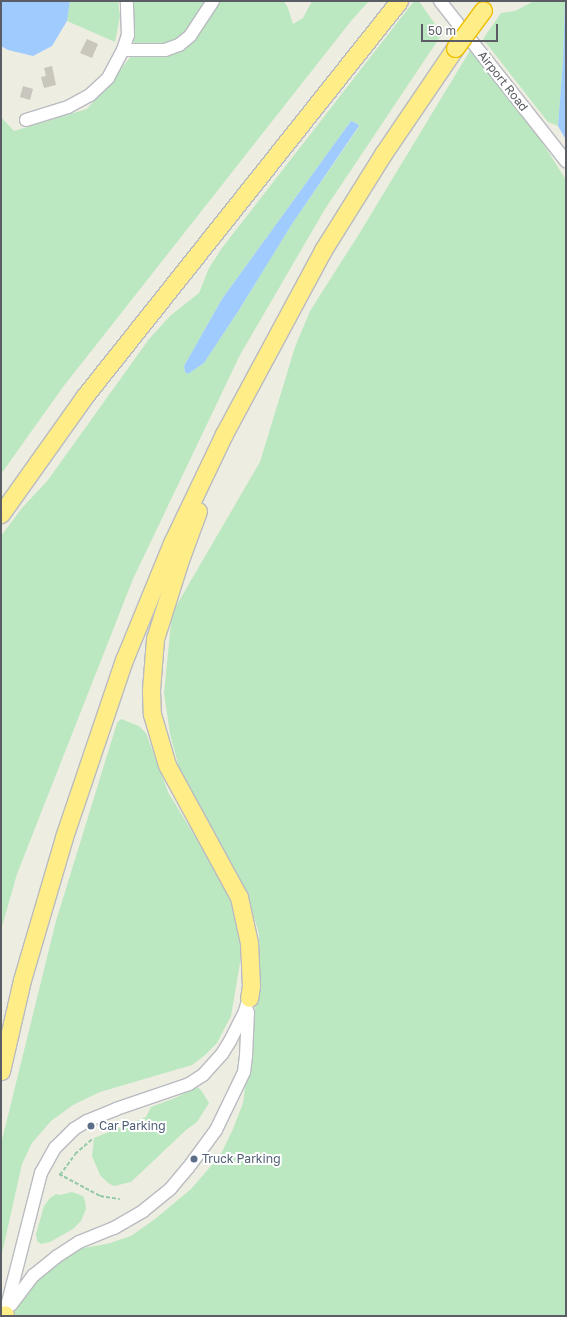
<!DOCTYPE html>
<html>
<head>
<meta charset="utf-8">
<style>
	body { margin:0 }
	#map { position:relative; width:567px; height:1317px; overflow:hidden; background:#eeede1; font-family:"Golos Text",sans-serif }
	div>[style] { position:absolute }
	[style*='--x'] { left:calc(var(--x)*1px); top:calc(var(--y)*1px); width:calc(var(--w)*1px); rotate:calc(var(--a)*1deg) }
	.green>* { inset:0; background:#bbe8c0 }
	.water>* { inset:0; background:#a0cbff }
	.building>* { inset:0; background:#c9c6be }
	.path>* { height:2px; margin-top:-1px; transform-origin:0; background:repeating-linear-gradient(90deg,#94c9a9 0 4px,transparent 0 6px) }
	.roads { filter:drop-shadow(1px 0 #b9bbc1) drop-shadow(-1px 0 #b9bbc1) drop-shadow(0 1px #b9bbc1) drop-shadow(0 -1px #b9bbc1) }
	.minor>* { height:12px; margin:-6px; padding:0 6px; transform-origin:6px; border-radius:6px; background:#fff }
	.highway>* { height:17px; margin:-8.5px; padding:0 8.5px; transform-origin:8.5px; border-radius:8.5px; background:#ffee87 }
	.bridges { filter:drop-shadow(1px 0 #efbe00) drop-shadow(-1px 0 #efbe00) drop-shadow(0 1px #efbe00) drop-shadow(0 -1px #efbe00) }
	.highway-bridge>* { height:17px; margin:-8.5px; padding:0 8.5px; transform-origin:8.5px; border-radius:8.5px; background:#ffee87 }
	.dots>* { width:11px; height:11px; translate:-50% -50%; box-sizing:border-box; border:2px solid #fff; border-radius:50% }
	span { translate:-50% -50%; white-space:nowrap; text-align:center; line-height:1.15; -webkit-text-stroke:4px #fff; paint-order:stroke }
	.street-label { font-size:12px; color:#5a5d63 }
	.service-label { font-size:12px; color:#4e5e75 }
	.left { translate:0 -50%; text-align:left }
	.frame { position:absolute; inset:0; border:2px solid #5a5d63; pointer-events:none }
	.scale { position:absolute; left:421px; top:24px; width:77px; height:18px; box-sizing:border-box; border:2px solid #5a5d63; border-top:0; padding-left:5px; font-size:12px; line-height:14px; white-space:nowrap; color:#5a5d63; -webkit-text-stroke:3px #fff; paint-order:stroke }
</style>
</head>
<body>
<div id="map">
	<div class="green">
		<div style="clip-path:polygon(70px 1px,118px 1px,120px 16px,115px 42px,67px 21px)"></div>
		<div style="clip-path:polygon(131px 1px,205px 1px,183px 34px,171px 44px,148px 45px,134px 44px)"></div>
		<div style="clip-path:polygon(218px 1px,284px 1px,288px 8px,293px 24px,303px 18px,312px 1px,369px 1px,351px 21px,63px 387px,1px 474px,1px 117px,14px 131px,87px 109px,133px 54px,174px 53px,194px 39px)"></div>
		<div style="clip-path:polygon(evenodd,414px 1px,419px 1px,442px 34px,325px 209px,240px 355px,133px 579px,17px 874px,1px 930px,1px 536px,22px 508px,48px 480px,149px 339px,171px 315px,199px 293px,209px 268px,222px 248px,414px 1px,351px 121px,356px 123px,359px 127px,292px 224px,239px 310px,204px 363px,188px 374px,185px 372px,184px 366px,222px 299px,351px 121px)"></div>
		<div style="clip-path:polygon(534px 1px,565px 1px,563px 61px,558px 126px,548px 122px,483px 39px,501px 13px,515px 11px)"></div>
		<div style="clip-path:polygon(471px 49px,537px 134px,566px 180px,566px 1316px,12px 1316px,39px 1278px,59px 1260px,77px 1249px,107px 1244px,131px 1236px,155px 1219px,191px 1189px,211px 1166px,222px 1152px,233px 1129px,243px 1103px,259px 978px,259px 934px,246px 890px,180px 771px,170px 734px,164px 693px,172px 613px,260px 462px,295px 347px,310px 311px,359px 234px)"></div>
		<div style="clip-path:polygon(121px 719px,139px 726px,146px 733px,168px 792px,219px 876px,234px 909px,240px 945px,240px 963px,231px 1016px,217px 1043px,204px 1056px,192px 1065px,100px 1092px,73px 1105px,51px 1121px,32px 1143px,22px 1164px,1px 1258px,1px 1144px,56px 921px,117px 723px)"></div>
		<div style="clip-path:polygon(197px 1087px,201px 1090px,209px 1103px,197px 1122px,186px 1130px,131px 1182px,114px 1186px,108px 1183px,100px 1175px,92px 1156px,94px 1138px,146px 1117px,151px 1107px,175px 1098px)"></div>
		<div style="clip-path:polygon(72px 1192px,83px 1196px,85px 1201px,86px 1209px,81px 1221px,73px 1229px,50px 1242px,41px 1244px,37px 1241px,36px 1234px,44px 1206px,50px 1198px,56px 1194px,60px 1195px)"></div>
	</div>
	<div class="water">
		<div style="clip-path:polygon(1px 1px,70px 1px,67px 21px,52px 46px,33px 56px,8px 50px,1px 46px)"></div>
		<div style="clip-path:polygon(565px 1px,566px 1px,566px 140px,558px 126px,563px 61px)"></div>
		<div style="clip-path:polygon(351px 121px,356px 123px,359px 126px,292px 224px,239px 310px,204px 363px,188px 374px,185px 372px,184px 366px,222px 299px)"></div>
	</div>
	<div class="building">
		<div style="clip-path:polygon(87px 39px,98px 44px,92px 58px,80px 53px)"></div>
		<div style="clip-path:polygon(52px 66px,56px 85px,44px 88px,41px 77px,46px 76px,44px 68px)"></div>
		<div style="clip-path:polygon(23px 86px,33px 89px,30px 100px,20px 97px)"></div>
	</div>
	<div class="path">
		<div style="--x:59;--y:1174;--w:47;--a:28.2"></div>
		<div style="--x:100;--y:1196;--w:20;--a:9"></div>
		<div style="--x:60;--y:1175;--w:26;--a:-54"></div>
		<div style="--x:75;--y:1154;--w:23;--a:-41"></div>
	</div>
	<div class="roads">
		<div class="minor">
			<div style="--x:440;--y:1;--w:204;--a:51.8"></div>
			<div style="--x:123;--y:50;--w:42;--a:0"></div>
			<div style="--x:165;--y:50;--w:15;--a:-20"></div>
			<div style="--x:179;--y:45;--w:14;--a:-39"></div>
			<div style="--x:190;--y:36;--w:42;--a:-56.7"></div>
			<div style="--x:26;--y:120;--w:44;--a:-17.2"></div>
			<div style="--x:68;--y:107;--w:25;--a:-29"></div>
			<div style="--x:90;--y:95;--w:25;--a:-43"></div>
			<div style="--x:108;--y:78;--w:32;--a:-62"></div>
			<div style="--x:123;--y:50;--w:16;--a:-72"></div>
			<div style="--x:128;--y:35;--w:34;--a:-92"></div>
			<div style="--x:11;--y:1305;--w:38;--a:-53"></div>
			<div style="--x:34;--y:1275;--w:28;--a:-39"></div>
			<div style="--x:56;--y:1257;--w:27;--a:-33"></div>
			<div style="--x:79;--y:1242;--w:38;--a:-22"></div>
			<div style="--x:114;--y:1228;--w:34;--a:-30"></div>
			<div style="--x:143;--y:1211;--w:36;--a:-39"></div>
			<div style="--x:171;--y:1188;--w:26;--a:-50"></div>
			<div style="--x:188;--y:1168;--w:47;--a:-53.6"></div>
			<div style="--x:216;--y:1130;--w:64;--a:-64.2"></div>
			<div style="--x:244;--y:1072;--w:16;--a:-83"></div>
			<div style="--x:246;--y:1056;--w:44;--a:-87.4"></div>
			<div style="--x:5;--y:1314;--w:146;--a:-75.7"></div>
			<div style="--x:41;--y:1173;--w:29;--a:-61"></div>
			<div style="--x:55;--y:1148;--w:27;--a:-45"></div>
			<div style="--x:74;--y:1129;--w:15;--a:-32"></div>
			<div style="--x:87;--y:1121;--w:31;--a:-22"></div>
			<div style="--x:116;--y:1109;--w:77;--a:-18.9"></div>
			<div style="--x:189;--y:1084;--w:17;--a:-33"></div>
			<div style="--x:203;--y:1075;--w:28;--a:-48"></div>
			<div style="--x:222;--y:1054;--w:15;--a:-58"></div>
			<div style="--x:230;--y:1041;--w:30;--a:-63"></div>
			<div style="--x:244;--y:1014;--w:17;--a:-73"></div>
		</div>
		<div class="highway">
			<div style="--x:198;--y:511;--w:52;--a:110.2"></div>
			<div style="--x:180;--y:560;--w:83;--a:107.6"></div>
			<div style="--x:155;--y:639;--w:51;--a:94.5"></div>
			<div style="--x:151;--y:690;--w:24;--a:88"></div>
			<div style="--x:152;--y:714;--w:53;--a:73.6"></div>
			<div style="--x:167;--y:765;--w:150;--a:61.4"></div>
			<div style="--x:239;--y:897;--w:47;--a:77.7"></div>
			<div style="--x:249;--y:943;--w:43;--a:87.3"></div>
			<div style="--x:251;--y:986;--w:12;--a:99"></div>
			<div style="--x:1;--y:514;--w:143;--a:-54.6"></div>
			<div style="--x:84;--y:397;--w:506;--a:-51.5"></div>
			<div style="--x:1;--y:1071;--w:93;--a:-77"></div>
			<div style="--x:22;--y:980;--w:149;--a:-73.6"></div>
			<div style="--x:64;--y:837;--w:187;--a:-71.3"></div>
			<div style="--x:124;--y:660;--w:126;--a:-67.7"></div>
			<div style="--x:172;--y:543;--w:121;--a:-64.5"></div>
			<div style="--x:224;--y:434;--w:209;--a:-61.7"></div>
			<div style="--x:323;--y:250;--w:113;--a:-58"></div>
			<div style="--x:383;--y:154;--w:128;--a:-55.8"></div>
			<div style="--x:4;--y:1316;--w:2;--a:-63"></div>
		</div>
	</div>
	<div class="bridges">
		<div class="highway-bridge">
			<div style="--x:455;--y:48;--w:47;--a:-53.6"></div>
		</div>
	</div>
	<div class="dots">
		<div style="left:91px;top:1126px;background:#5c6f8a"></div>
		<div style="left:194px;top:1159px;background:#5c6f8a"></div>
	</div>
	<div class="street-label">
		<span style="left:503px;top:81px;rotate:52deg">Airport Road</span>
	</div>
	<div class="service-label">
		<span class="left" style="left:99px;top:1126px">Car Parking</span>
		<span class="left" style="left:202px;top:1159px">Truck Parking</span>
	</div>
	<div class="frame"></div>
	<div class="scale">50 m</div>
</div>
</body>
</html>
